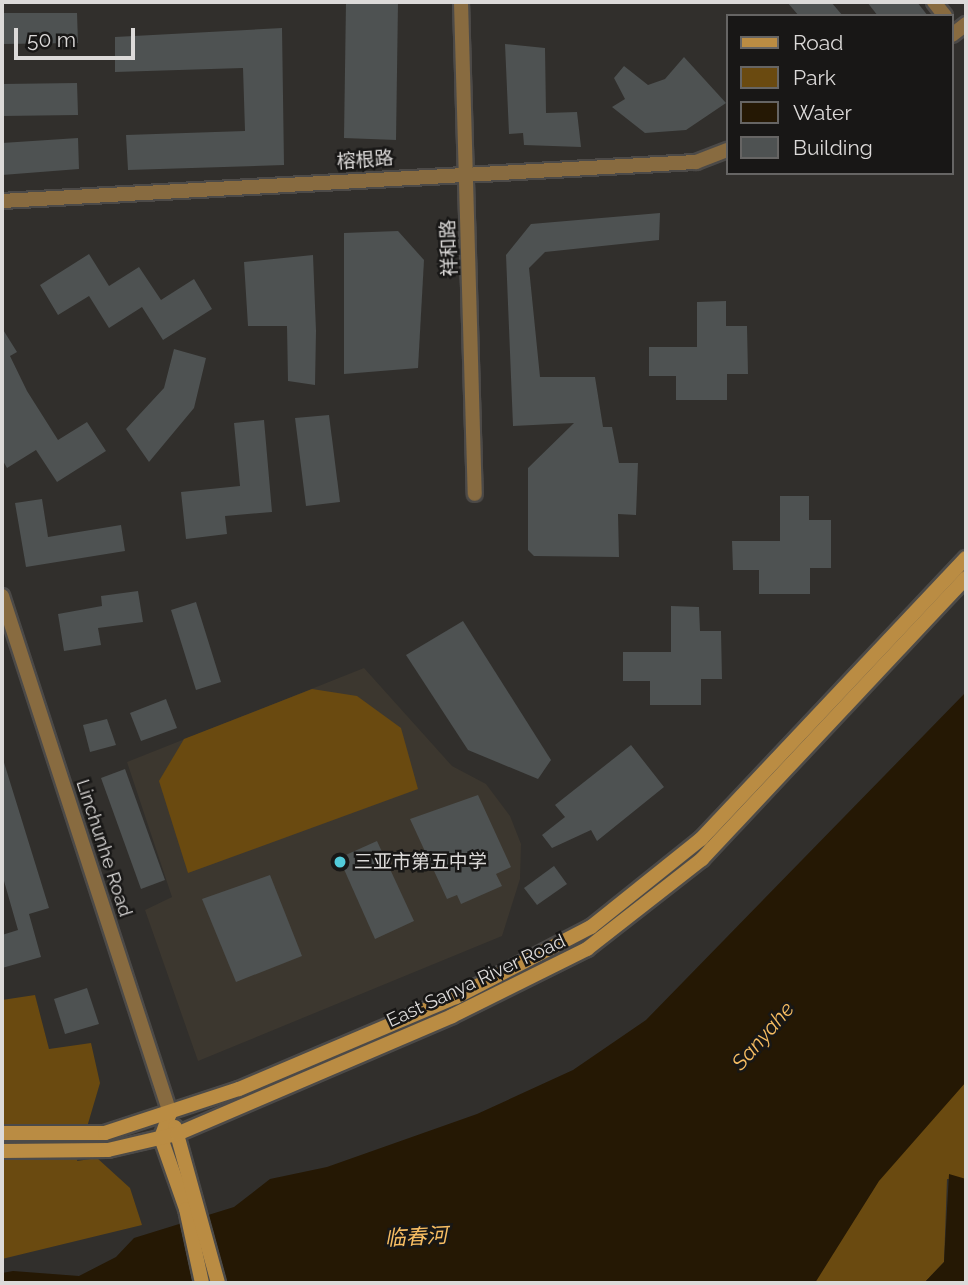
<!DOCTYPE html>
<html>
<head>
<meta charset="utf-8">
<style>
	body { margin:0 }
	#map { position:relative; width:968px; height:1285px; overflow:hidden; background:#312f2c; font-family:Raleway,"Noto Sans SC",sans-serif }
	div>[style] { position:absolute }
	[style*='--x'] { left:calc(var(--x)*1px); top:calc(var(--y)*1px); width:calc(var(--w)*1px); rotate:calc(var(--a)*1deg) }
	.built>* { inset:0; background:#3c372f }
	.green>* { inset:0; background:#6a4a10 }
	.water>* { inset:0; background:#251804 }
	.building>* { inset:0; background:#4e5252 }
	.roads { filter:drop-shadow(2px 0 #4c4a48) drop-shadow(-2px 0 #4c4a48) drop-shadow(0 2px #4c4a48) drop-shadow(0 -2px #4c4a48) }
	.minor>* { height:14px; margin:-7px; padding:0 7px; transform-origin:7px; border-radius:7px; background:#886b40 }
	.tertiary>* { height:14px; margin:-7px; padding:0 7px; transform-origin:7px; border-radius:7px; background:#886b40 }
	.secondary>* { height:14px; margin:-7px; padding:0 7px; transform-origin:7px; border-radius:7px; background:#ba8c43 }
	.dots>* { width:19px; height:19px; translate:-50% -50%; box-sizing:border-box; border:4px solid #181716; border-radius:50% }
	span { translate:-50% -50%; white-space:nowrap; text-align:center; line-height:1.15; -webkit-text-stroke:5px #181716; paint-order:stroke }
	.street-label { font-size:19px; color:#dcdad9 }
	.poi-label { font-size:19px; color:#dcdad9 }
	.left { translate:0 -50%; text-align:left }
	.water-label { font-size:21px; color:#f7bd62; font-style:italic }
	.frame { position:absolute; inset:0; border:4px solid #dcdad9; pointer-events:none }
	.legend { position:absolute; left:726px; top:14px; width:228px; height:161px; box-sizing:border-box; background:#181716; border:2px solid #666564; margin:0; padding:9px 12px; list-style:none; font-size:21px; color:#dcdad9 }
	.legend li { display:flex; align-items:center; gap:14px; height:35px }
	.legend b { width:35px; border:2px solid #666564 }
	.scale { position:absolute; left:14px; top:28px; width:121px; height:32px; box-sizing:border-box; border:4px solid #dcdad9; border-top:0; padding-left:9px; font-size:21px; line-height:24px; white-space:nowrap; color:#dcdad9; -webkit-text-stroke:5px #181716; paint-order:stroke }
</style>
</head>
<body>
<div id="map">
	<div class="built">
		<div style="clip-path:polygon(364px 668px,452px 766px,486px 784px,510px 816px,521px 844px,520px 879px,502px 936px,198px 1061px,145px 910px,172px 897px,127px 762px)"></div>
	</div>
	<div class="green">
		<div style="clip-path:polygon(312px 689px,357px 696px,401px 728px,418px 789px,188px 873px,159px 781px,184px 739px)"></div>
		<div style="clip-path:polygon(35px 995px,49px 1049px,91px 1043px,100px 1083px,77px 1161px,97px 1158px,130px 1188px,142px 1225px,2px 1259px,2px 1000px)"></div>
		<div style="clip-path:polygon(966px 1065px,966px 1179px,947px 1179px,944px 1262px,924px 1283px,799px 1283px)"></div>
	</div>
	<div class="water">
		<div style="clip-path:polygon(966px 692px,966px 1082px,879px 1181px,815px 1283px,2px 1283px,2px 1273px,13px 1271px,79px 1276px,116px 1257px,134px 1238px,234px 1207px,270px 1179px,327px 1167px,477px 1114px,573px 1070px,646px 1020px)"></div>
		<div style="clip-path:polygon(949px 1174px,966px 1179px,966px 1283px,924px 1283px,944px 1262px)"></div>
	</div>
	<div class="building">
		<div style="clip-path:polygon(346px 2px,398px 2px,396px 140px,344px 138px)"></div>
		<div style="clip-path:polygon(787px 2px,831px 2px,843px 16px,799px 16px)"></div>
		<div style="clip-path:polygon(867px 2px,917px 2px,928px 16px,878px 16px)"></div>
		<div style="clip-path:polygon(2px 13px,77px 13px,78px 43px,2px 44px)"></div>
		<div style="clip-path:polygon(282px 28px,284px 165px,128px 170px,126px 135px,245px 131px,243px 68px,115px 72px,115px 37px)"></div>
		<div style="clip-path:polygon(505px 44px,545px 48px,546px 113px,577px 112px,581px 147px,524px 145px,523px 133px,509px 134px)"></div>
		<div style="clip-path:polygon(684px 57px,726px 103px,686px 130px,645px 133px,612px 107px,625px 99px,614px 78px,624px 66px,648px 85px,665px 79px)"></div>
		<div style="clip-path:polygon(77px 83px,78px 115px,2px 116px,2px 84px)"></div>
		<div style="clip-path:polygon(78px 138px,79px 169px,2px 175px,2px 143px)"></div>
		<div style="clip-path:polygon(660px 213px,659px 240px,545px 252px,529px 268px,540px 377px,595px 377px,603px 427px,612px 427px,619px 463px,638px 463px,636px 515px,618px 514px,619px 557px,534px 556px,528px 550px,528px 468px,574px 423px,513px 426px,506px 255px,531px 224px)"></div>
		<div style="clip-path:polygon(398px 231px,424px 260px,418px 368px,344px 374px,344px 233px)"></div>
		<div style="clip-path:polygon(89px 254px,109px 286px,139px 267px,161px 300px,194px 279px,212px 309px,163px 340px,142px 307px,109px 328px,89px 296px,58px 315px,40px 285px)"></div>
		<div style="clip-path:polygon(313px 255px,316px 331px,315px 385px,288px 381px,287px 326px,248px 326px,244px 262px)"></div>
		<div style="clip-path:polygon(726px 301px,726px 326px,747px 326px,748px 374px,727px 374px,727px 400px,676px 400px,676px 376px,649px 376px,649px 347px,697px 347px,697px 302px)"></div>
		<div style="clip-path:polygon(2px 328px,17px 352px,10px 356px,27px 391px,58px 440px,87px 422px,106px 451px,57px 482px,36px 450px,7px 468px,2px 459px)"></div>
		<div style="clip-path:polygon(174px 349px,206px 358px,194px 408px,149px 462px,126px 429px,164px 388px)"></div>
		<div style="clip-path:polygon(329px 415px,340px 502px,306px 506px,295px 418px)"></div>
		<div style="clip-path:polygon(264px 420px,272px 512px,225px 516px,227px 534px,186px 539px,181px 492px,240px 486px,234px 423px)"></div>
		<div style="clip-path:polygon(780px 496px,809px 496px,809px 520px,831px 520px,831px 568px,810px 568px,810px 594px,759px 594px,759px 570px,733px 570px,732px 541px,780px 541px)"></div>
		<div style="clip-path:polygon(42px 499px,48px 537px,121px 525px,125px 551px,26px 567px,15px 503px)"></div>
		<div style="clip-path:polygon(138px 591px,143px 622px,98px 628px,101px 645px,64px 651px,58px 614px,102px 606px,101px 596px)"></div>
		<div style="clip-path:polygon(196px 602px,221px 682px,196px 690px,171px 610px)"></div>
		<div style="clip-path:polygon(671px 606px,699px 607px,700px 631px,721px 631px,722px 679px,701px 679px,701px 705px,650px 705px,650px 681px,623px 681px,623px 652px,671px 652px)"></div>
		<div style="clip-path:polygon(463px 621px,551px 760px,538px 779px,468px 750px,406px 655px)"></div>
		<div style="clip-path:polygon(166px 699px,177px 728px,141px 741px,130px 713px)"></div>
		<div style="clip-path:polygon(107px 719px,116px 745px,90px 752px,83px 725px)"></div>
		<div style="clip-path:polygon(631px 745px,664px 787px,597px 841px,591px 830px,552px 848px,542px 835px,565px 817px,555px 805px)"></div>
		<div style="clip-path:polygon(2px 756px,49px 908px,29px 914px,41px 957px,2px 968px,2px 935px,18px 930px,2px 874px)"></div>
		<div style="clip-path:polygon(125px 769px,165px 880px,141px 889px,101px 778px)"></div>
		<div style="clip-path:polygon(478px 795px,511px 867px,496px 874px,502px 886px,461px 904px,457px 895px,447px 899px,410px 819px)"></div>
		<div style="clip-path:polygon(377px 841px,414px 921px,375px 939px,339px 858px)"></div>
		<div style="clip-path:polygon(554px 866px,567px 884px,537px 905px,524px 888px)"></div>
		<div style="clip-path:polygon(270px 875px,302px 956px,236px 982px,202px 899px)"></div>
		<div style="clip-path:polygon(87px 988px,99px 1024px,65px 1034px,54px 999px)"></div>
	</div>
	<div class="roads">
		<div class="minor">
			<div style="--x:934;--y:2;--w:18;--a:52"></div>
		</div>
		<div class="tertiary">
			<div style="--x:461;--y:2;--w:492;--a:88.4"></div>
			<div style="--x:952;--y:35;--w:18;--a:-38"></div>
			<div style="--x:2;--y:201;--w:695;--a:-3.22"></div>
			<div style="--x:696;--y:162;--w:34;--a:-21"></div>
			<div style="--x:2;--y:596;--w:544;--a:72"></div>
		</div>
		<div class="secondary">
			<div style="--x:170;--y:1113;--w:27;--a:110"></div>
			<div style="--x:161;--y:1138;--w:75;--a:70.6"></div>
			<div style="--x:186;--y:1209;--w:76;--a:77.8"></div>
			<div style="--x:175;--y:1127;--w:162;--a:74.6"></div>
			<div style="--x:2;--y:1133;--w:103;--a:0"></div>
			<div style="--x:105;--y:1133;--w:141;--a:-18.2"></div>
			<div style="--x:239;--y:1089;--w:236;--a:-23"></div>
			<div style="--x:456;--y:997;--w:152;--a:-27.4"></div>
			<div style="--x:591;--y:927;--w:141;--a:-38.7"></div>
			<div style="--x:701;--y:839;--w:386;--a:-46.7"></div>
			<div style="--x:2;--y:1151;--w:106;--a:-0.5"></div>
			<div style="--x:108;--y:1150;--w:71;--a:-13.1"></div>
			<div style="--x:177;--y:1134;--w:299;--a:-23.2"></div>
			<div style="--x:452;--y:1016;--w:151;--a:-26.4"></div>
			<div style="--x:587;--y:949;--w:146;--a:-38"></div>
			<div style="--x:702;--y:859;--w:386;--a:-46.8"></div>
		</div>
	</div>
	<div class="dots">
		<div style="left:340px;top:862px;background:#52cbda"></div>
	</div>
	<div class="street-label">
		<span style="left:365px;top:160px;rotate:-4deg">榕根路</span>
		<span style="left:449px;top:248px;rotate:-92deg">祥和路</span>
		<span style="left:104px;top:848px;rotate:72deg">Linchunhe Road</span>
		<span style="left:476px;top:981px;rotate:-25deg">East Sanya River Road</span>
	</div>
	<div class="poi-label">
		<span class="left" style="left:354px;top:862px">三亚市第五中学</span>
	</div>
	<div class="water-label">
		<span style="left:763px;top:1036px;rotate:-49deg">Sanyahe</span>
		<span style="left:416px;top:1237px;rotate:-3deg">临春河</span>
	</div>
	<div class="frame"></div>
	<ul class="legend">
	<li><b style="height:9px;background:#ba8c43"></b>Road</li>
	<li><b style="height:19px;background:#6a4a10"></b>Park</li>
	<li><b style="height:19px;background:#251804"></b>Water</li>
	<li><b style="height:19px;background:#4e5252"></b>Building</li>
	</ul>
	<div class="scale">50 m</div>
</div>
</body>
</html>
